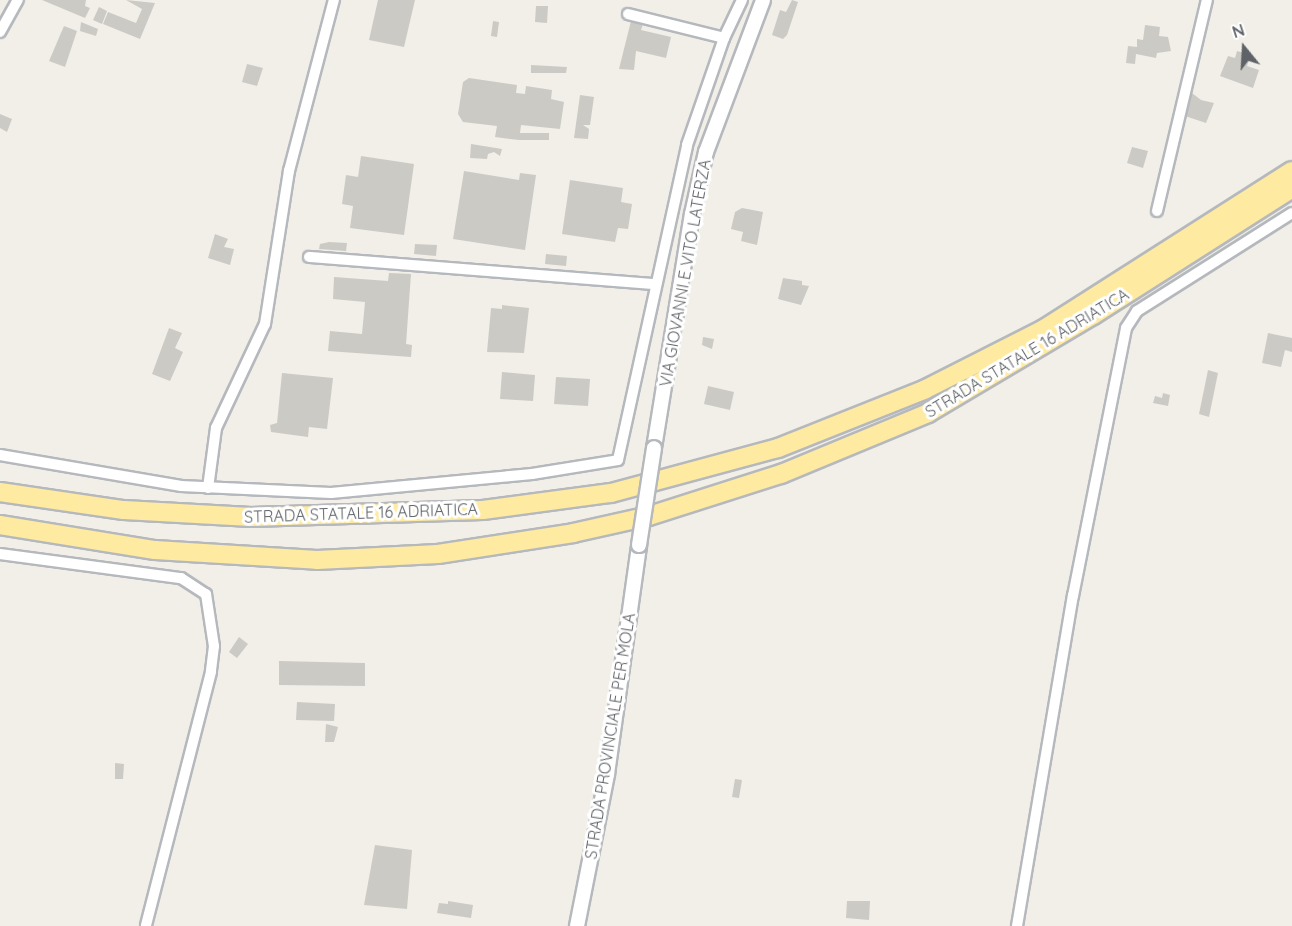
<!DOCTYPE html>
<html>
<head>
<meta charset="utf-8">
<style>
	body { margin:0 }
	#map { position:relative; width:1292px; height:926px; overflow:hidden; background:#f1efe8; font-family:Quicksand,sans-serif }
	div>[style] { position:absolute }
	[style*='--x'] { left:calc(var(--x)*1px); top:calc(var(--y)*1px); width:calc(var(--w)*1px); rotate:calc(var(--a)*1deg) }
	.building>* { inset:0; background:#cccac5 }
	.roads { filter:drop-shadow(2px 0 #b5b8bc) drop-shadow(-2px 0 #b5b8bc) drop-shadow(0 2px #b5b8bc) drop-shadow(0 -2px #b5b8bc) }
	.minor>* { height:10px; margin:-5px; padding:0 5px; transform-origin:5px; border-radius:5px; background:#fff }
	.tertiary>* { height:14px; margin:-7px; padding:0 7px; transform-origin:7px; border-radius:7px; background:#fff }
	.trunk>* { height:18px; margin:-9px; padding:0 9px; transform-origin:9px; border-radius:9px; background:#feeaa1 }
	.bridges { filter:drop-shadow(2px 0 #b5b8bc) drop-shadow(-2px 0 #b5b8bc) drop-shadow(0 2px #b5b8bc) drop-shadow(0 -2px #b5b8bc) }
	.tertiary-bridge>* { height:14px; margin:-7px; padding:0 7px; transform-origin:7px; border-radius:7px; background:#fff }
	span { translate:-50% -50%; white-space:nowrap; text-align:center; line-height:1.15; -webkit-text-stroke:6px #fff; paint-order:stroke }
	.street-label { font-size:16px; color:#5f6368 }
	.north { position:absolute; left:1214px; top:18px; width:60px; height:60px; -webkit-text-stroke:4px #fff; paint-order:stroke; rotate:342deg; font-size:16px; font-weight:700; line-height:24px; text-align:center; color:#5f6368 }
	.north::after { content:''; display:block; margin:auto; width:21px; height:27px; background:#5f6368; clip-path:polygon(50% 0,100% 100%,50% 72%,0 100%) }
</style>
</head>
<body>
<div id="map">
	<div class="building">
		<div style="clip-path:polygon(42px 0,86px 0,85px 6px,90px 8px,85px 18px)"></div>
		<div style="clip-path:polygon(126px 0,155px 3px,140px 39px,103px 24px,108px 12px,136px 23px,142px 9px)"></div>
		<div style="clip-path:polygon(378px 0,415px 0,404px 47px,369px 40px)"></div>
		<div style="clip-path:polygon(792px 0,798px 2px,787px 35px,783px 39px,772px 35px,780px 10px,786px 12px)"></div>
		<div style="clip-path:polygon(536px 6px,548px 6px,547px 23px,535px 22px)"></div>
		<div style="clip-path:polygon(99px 7px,107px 11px,102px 24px,93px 20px)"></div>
		<div style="clip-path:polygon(493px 21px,499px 22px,497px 37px,491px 36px)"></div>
		<div style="clip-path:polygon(631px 21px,643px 24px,641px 30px,671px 37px,666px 58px,636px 51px,634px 70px,619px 69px)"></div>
		<div style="clip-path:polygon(81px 22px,98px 29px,96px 36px,80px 31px)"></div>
		<div style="clip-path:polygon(1145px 25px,1160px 27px,1159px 36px,1168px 37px,1171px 51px,1157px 53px,1156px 58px,1136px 54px,1135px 64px,1126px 63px,1128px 46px,1137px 47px,1137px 39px,1143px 40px)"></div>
		<div style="clip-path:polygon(64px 26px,77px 31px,65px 67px,49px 61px)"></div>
		<div style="clip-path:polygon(1237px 51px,1251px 55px,1247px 66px,1259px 70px,1253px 88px,1220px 76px,1228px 56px,1235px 58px)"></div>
		<div style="clip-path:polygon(247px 64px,263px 68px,257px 86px,242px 82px)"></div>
		<div style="clip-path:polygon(531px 65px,567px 67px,566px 73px,531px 73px)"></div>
		<div style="clip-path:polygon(469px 78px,517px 85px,516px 93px,525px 94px,526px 86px,552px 90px,551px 99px,564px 102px,560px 129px,521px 125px,520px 133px,549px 133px,549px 140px,519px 140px,495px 137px,497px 126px,463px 122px,458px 114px,463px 82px)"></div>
		<div style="clip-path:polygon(1188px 90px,1201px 100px,1214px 103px,1206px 123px,1182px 115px)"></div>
		<div style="clip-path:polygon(580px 95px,594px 97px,590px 125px,583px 125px,589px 129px,588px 139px,574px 138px)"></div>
		<div style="clip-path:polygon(0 114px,12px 119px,7px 132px,0 128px)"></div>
		<div style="clip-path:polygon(471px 144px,502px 149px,500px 156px,494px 152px,488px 154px,487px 159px,470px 158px)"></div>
		<div style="clip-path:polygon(1132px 147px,1148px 151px,1143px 168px,1127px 163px)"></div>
		<div style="clip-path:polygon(361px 156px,414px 164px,404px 235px,350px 228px,353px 206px,342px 204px,346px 175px,358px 177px)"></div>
		<div style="clip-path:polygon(464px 171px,519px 180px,520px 173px,536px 175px,525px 250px,453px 239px)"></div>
		<div style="clip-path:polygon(570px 180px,623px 188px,621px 202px,632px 204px,628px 229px,618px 228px,615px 242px,562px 234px)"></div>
		<div style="clip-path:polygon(742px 208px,763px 212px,757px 245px,741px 241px,743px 232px,731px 229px,735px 212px)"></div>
		<div style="clip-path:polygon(215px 234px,228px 239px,224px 247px,234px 249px,230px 265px,208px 258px)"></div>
		<div style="clip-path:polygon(329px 242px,347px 243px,346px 251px,319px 249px,320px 244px)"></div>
		<div style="clip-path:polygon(415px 244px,437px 245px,436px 256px,414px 254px)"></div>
		<div style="clip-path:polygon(546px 254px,567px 256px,566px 266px,545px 264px)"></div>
		<div style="clip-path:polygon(389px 273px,411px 274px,406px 344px,412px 345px,411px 357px,328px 351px,330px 331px,362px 334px,365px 302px,333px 299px,334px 277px,388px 281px)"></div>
		<div style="clip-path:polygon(783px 278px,802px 281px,802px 285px,809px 286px,801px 305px,778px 299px)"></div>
		<div style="clip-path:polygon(502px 305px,529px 308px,524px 353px,487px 352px,491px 308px,502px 309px)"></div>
		<div style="clip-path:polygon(169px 328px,182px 333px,175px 348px,183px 352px,170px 381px,152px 374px)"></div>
		<div style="clip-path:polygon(1268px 333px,1292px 338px,1292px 352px,1285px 350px,1281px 367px,1262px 363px)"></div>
		<div style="clip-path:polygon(703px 337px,714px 339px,712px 349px,702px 345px)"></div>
		<div style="clip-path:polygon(1208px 370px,1218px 373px,1209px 417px,1199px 414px)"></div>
		<div style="clip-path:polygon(502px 372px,535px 375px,533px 401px,500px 399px)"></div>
		<div style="clip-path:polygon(282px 373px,333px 378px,327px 429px,309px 427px,308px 437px,271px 432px,270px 425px,277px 423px)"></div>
		<div style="clip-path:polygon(556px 377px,590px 379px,588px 406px,554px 404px)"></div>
		<div style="clip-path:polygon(708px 386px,734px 392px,730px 410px,704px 404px)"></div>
		<div style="clip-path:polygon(1163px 393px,1170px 395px,1168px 406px,1153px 403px,1155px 396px,1162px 398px)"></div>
		<div style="clip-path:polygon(239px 637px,248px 644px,237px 658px,229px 652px)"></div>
		<div style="clip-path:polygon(279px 661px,365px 663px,365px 686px,279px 685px)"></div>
		<div style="clip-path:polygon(297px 702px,335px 704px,334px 721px,296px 720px)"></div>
		<div style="clip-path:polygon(326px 724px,338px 727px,334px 742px,325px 742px)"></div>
		<div style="clip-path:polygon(115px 763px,124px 764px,123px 779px,115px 779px)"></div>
		<div style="clip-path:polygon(735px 779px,742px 780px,739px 798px,732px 797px)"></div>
		<div style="clip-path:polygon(375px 845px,412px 850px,407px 909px,364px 905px)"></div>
		<div style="clip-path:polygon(448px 901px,473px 905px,471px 918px,437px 913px,439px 903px,448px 904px)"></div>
		<div style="clip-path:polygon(847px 901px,870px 901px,869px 920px,846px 918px)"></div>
	</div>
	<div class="roads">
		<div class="minor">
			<div style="--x:628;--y:14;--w:99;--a:14"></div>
			<div style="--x:0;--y:32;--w:37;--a:-61"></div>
			<div style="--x:1157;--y:211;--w:217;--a:-76.7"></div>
			<div style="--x:309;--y:257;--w:346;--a:4.5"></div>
			<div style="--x:0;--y:455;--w:184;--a:9.7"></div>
			<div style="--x:181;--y:486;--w:150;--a:2.7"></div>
			<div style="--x:331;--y:493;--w:202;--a:-5.4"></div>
			<div style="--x:532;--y:474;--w:87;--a:-9.2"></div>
			<div style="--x:618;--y:460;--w:322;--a:-77.6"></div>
			<div style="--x:687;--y:145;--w:113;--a:-70.9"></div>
			<div style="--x:724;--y:38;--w:42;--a:-64.7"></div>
			<div style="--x:208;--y:488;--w:61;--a:-82.4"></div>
			<div style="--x:216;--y:428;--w:115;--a:-64.8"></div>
			<div style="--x:265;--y:324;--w:155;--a:-81.1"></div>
			<div style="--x:289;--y:171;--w:177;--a:-75.3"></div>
			<div style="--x:0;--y:554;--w:183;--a:7.6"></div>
			<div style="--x:181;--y:578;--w:30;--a:33"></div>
			<div style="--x:206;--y:594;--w:53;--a:81.3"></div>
			<div style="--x:214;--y:646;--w:26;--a:97"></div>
			<div style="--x:211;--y:672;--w:262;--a:104.4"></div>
			<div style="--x:1017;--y:926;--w:335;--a:-80.4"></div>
			<div style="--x:1073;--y:596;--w:273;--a:-78.8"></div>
			<div style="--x:1126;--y:328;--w:20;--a:-57"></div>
			<div style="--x:1137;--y:311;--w:183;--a:-32.3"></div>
		</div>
		<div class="tertiary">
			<div style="--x:654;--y:448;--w:237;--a:-80.8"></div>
			<div style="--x:692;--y:214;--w:64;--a:-77.3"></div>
			<div style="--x:706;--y:152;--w:162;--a:-69.4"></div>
			<div style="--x:577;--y:926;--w:155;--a:-78.8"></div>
			<div style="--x:607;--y:774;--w:231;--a:-82"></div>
		</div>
		<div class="trunk">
			<div style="--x:0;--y:492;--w:125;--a:8.3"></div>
			<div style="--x:124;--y:510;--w:127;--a:3.2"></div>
			<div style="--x:251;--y:517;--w:232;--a:-1.7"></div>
			<div style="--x:483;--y:510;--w:129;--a:-7.6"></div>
			<div style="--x:611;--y:493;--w:173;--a:-15.1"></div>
			<div style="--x:778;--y:448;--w:157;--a:-21.7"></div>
			<div style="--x:924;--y:390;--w:135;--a:-26.9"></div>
			<div style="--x:1044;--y:329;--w:294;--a:-32.5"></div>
			<div style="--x:0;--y:525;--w:157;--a:9.2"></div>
			<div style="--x:155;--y:550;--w:162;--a:3.5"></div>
			<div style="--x:317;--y:560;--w:121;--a:-2.8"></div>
			<div style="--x:438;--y:554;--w:137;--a:-8.8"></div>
			<div style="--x:573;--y:533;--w:78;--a:-12.6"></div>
			<div style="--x:649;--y:516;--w:139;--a:-17.7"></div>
			<div style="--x:781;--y:474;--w:159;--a:-22.5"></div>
			<div style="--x:928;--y:413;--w:192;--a:-30.7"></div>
			<div style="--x:1093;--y:315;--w:236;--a:-32.5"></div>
		</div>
	</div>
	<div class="bridges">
		<div class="tertiary-bridge">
			<div style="--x:639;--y:545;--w:98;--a:-81.2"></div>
		</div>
	</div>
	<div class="street-label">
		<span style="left:685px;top:273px;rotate:-80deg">VIA GIOVANNI E VITO LATERZA</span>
		<span style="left:1027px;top:353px;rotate:-31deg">STRADA STATALE 16 ADRIATICA</span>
		<span style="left:361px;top:513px;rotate:-2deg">STRADA STATALE 16 ADRIATICA</span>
		<span style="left:610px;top:736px;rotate:-81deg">STRADA PROVINCIALE PER MOLA</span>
	</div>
	<div class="north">N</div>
</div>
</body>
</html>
